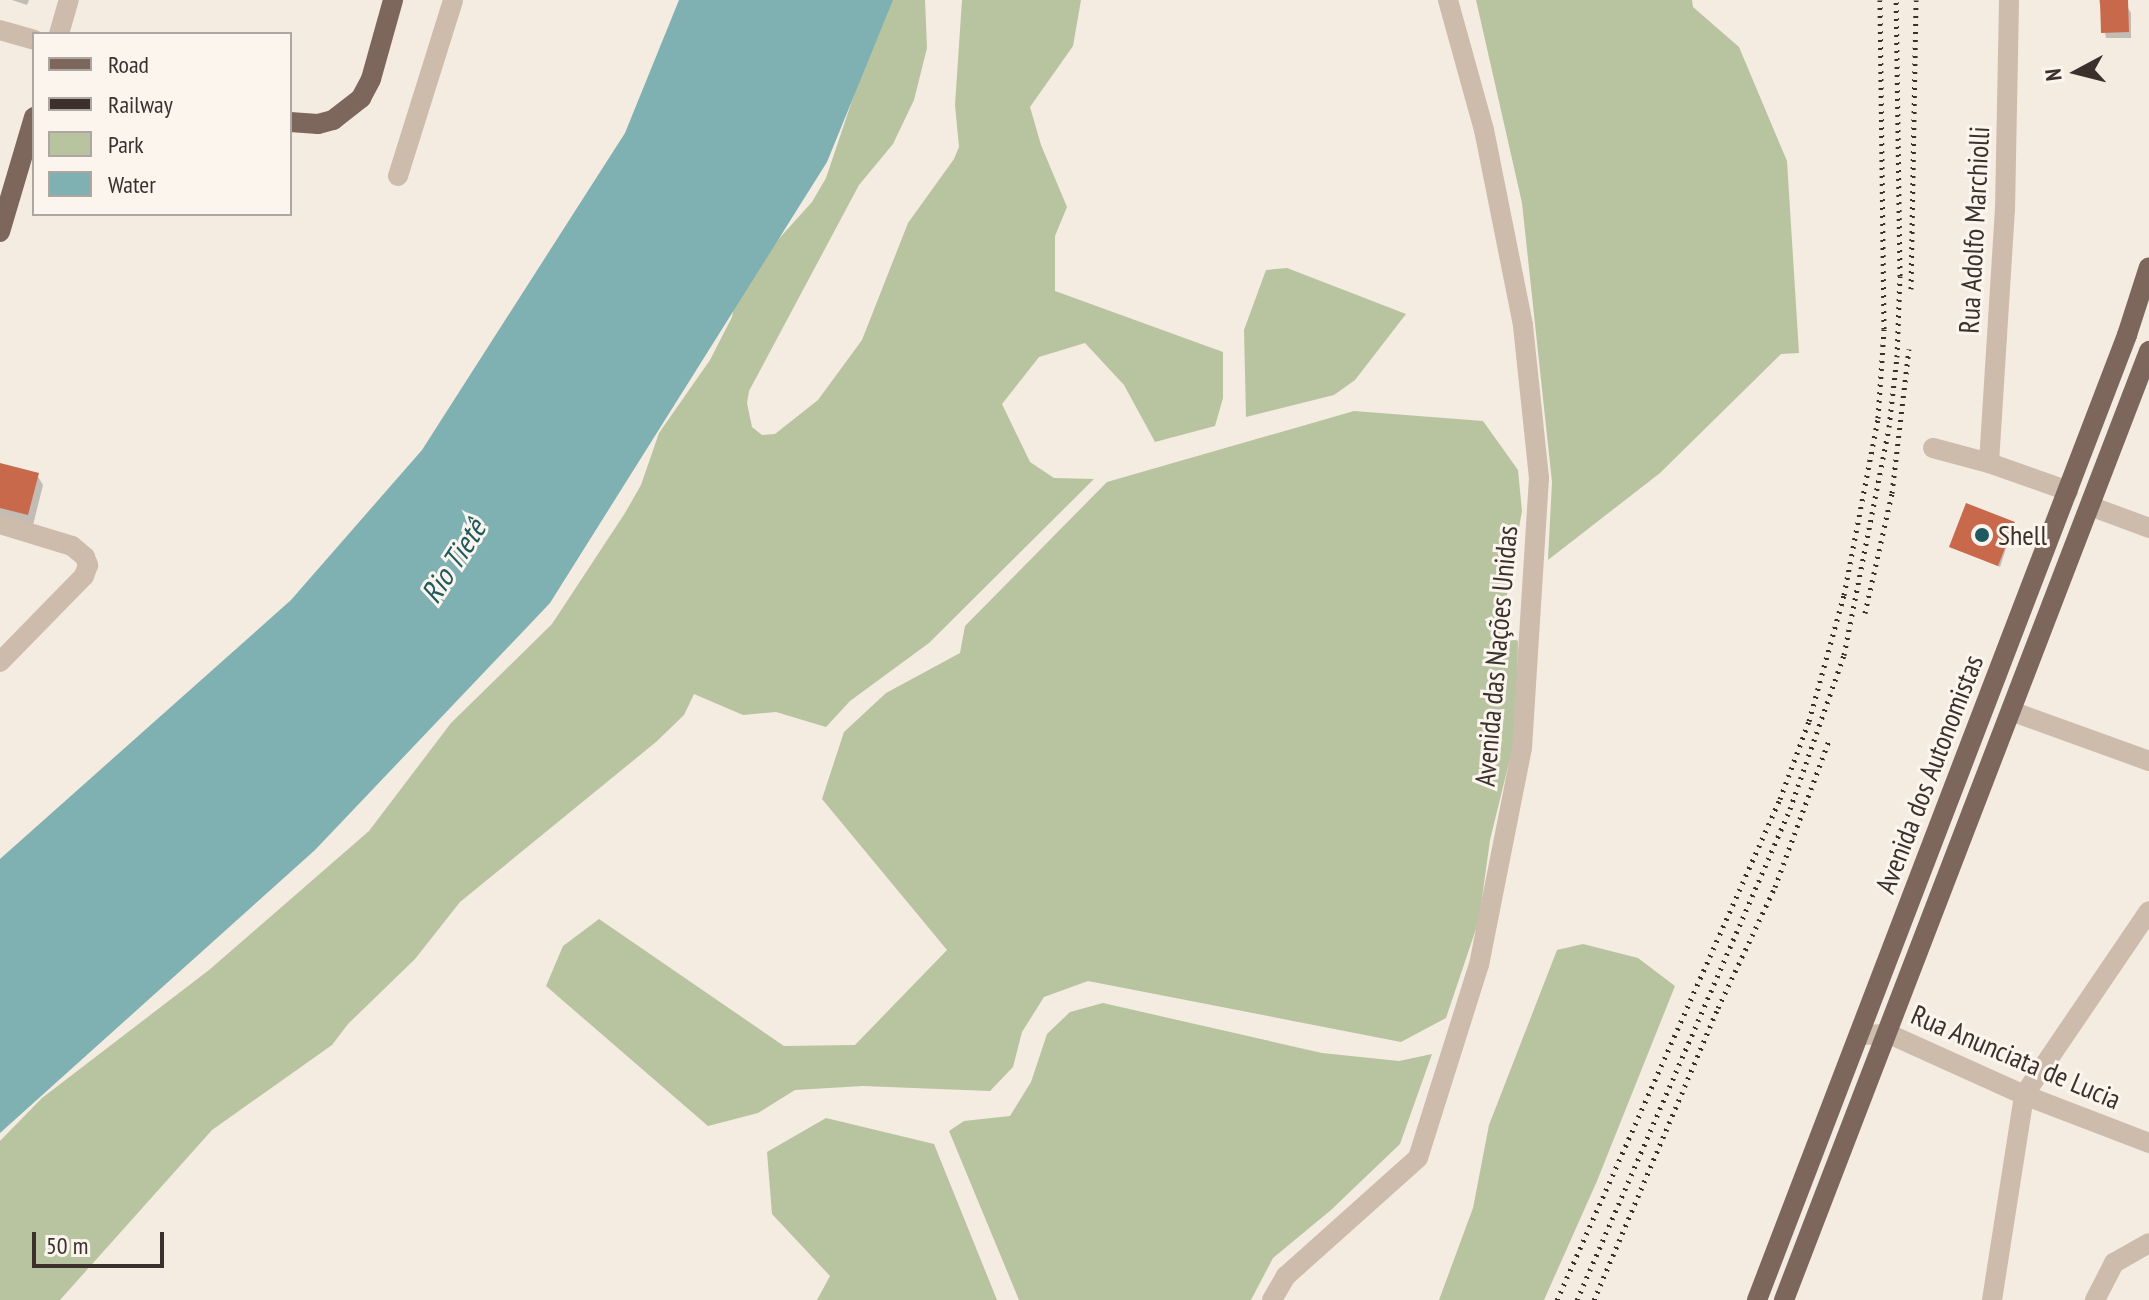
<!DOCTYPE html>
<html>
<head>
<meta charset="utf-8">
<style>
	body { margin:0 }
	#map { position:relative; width:2149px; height:1300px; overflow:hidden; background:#f4ebe1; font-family:"PT Sans Narrow",sans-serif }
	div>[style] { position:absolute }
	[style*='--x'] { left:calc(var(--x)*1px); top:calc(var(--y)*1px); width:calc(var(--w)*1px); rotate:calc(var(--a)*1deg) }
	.green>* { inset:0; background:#b8c4a0 }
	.water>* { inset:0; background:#7fb0b2 }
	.shadow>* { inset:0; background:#0003 }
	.building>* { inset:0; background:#c8694b }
	.minor>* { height:20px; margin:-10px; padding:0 10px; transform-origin:10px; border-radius:10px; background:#cdbbac }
	.major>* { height:20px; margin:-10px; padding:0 10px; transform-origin:10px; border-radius:10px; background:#7d675c }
	.rail>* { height:5px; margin-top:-2.5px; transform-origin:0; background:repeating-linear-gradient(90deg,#3b302b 0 2px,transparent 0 8px) }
	.dots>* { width:22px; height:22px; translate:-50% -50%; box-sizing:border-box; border:4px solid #fbf5ee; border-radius:50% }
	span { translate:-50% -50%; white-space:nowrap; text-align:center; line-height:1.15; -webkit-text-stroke:6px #fbf5ee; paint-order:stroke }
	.street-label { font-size:28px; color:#3b302b }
	.poi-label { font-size:28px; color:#3b302b }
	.left { translate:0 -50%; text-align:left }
	.water-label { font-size:30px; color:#1f5a5e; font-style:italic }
	.legend { position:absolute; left:32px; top:32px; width:260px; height:184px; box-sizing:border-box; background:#fbf5ee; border:2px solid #aea6a0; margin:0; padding:10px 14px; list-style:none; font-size:24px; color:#3b302b }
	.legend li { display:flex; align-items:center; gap:16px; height:40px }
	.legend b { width:40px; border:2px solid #aea6a0 }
	.north { position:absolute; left:2037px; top:32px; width:80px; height:80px; -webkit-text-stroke:6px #fbf5ee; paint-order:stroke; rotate:263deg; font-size:22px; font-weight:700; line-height:32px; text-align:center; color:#3b302b }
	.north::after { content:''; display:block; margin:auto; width:28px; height:36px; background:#3b302b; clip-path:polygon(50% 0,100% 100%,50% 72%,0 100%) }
	.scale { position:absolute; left:32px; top:1232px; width:132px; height:36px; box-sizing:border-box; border:4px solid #3b302b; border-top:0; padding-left:10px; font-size:24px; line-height:28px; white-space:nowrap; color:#3b302b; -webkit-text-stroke:6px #fbf5ee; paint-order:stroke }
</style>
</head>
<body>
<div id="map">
	<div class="green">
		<div style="clip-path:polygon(872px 0,925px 0,927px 48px,914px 100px,893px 144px,859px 185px,749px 391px,747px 403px,752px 427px,762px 435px,775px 434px,818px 400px,862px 340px,908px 223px,954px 159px,959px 147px,955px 105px,962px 0,1081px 0,1073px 46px,1030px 107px,1041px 145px,1067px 207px,1055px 236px,1055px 291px,1223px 352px,1223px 398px,1215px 426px,1155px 442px,1124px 385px,1085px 343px,1039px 357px,1002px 404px,1030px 462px,1054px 478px,1094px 479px,929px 643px,850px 701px,826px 727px,776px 712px,743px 715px,694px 694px,684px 715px,656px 742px,460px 902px,415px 959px,348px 1024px,332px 1045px,212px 1130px,60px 1300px,0 1300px,0 1141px,42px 1098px,209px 970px,369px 831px,451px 723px,552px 624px,625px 513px,641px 485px,659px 433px,710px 360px,732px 317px,735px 301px,766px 253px,812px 202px,826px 178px,857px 86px)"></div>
		<div style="clip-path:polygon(1476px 0,1692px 0,1693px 7px,1739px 47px,1787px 161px,1799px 353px,1781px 354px,1660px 473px,1548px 560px,1552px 482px,1522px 203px)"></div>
		<div style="clip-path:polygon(1287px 268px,1406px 314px,1355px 380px,1334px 395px,1246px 417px,1244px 330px,1266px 270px)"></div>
		<div style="clip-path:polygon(1354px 411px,1483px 421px,1518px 470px,1522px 511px,1500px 633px,1518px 641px,1516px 734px,1490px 840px,1479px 920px,1446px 1018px,1401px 1042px,1088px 981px,1044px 997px,1022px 1032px,1013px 1067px,990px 1091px,863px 1086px,795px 1090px,758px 1113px,708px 1126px,546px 986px,563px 946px,599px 919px,784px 1046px,855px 1045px,947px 950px,822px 799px,844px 732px,886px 693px,960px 653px,965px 626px,1107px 482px)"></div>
		<div style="clip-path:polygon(1583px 944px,1638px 958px,1675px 986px,1597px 1181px,1544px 1300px,1439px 1300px,1473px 1208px,1489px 1125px,1557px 950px)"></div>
		<div style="clip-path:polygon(1103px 1003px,1322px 1053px,1399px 1061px,1432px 1054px,1400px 1144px,1331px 1210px,1273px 1258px,1251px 1300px,1019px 1300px,949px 1131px,964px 1121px,1010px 1116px,1031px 1082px,1047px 1034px,1070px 1012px)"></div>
		<div style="clip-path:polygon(826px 1118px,934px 1144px,997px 1300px,817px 1300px,830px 1276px,772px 1214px,767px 1152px)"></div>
	</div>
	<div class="water">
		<div style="clip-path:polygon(679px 0,893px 0,827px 162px,550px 603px,315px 850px,0 1133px,0 859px,291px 600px,422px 450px,625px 133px)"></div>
	</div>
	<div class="shadow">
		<div style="clip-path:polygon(12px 0,29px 0,27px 5px)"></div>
		<div style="clip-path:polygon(2099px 0,2123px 0,2131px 13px,2131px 38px,2106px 38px)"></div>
		<div style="clip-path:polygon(0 465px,37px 475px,43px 485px,33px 525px,0 516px)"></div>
		<div style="clip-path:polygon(2014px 524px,2000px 567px,1952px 547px)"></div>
	</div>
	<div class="building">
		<div style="clip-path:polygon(2100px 0,2128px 0,2129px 32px,2101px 33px)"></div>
		<div style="clip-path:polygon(0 463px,39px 473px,28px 515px,0 508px)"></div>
		<div style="clip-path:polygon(1966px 503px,2015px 522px,1998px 566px,1949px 547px)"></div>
	</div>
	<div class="minor">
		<div style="--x:0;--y:30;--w:35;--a:16"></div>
		<div style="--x:59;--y:34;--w:35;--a:-74"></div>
		<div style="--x:398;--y:176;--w:184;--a:-72.6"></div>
		<div style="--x:1933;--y:448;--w:58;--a:15"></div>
		<div style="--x:1989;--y:463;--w:84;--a:19.5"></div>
		<div style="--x:1989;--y:463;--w:254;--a:-86.4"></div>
		<div style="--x:2005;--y:210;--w:210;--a:-88.9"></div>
		<div style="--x:2090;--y:506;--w:63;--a:20.4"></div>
		<div style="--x:0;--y:524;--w:75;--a:17"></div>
		<div style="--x:72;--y:546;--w:17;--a:40"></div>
		<div style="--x:85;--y:557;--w:9;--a:69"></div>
		<div style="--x:88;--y:565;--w:12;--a:110"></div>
		<div style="--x:84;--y:576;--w:120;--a:134.3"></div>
		<div style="--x:2011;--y:711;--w:147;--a:19.9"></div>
		<div style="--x:1860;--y:1035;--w:29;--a:-2"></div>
		<div style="--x:1889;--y:1034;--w:148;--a:24.3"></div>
		<div style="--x:2024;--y:1095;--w:134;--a:21"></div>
		<div style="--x:1272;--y:1300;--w:28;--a:-60"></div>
		<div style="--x:1286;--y:1276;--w:177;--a:-41.8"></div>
		<div style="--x:1418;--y:1158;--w:202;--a:-72.5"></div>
		<div style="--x:1479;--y:965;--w:221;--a:-78.8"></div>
		<div style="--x:1522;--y:748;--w:271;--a:-86.4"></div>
		<div style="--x:1539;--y:478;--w:154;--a:-96"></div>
		<div style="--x:1523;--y:325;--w:199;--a:-101.3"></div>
		<div style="--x:1484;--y:130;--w:135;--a:-105.5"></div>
		<div style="--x:1992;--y:1300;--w:207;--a:-81.1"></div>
		<div style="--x:2024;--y:1095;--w:222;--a:-55.8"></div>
		<div style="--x:2095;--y:1300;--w:42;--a:-62.8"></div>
		<div style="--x:2114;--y:1263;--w:40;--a:-29.7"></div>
	</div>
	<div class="major">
		<div style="--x:290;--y:122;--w:28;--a:4"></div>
		<div style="--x:318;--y:124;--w:16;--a:-15"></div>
		<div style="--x:333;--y:120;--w:36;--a:-38"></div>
		<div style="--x:361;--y:98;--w:21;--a:-62"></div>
		<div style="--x:371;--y:79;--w:82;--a:-74.4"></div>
		<div style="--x:0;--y:232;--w:120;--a:-73.5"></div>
		<div style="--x:1757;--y:1300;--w:1034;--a:-69.02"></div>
		<div style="--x:2127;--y:335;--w:71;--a:-72.1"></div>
		<div style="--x:1784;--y:1300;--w:1017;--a:-68.96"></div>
	</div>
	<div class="rail">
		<div style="--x:1911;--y:289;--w:289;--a:-89"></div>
		<div style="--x:1865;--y:613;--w:123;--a:-77.3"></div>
		<div style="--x:1892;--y:493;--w:145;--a:-83.3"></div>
		<div style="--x:1557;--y:1300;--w:548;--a:-66.01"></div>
		<div style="--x:1780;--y:799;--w:83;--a:-69.6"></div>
		<div style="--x:1809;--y:721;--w:131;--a:-74.5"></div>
		<div style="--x:1844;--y:595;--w:180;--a:-79.1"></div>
		<div style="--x:1878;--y:418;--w:89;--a:-86.1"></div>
		<div style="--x:1884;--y:329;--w:329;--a:-90.7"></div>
		<div style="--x:1577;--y:1300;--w:535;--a:-66.55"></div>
		<div style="--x:1790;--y:809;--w:163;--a:-70.7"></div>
		<div style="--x:1844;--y:655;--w:232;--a:-78.8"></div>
		<div style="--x:1889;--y:427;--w:70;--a:-83.5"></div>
		<div style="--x:1897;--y:357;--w:81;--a:-87.9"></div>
		<div style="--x:1900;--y:276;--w:276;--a:-90.8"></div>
		<div style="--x:1594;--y:1300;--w:317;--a:-67"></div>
		<div style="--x:1718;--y:1008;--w:134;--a:-64.8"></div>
		<div style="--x:1775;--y:887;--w:157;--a:-69.8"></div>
	</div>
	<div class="dots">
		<div style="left:1982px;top:535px;background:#1f5a5e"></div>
	</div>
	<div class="street-label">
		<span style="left:1974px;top:230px;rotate:-87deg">Rua Adolfo Marchiolli</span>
		<span style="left:1496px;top:656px;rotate:-85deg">Avenida das Nações Unidas</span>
		<span style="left:1929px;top:774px;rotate:-69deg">Avenida dos Autonomistas</span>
		<span style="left:2016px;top:1057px;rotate:23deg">Rua Anunciata de Lucia</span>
	</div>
	<div class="poi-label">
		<span class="left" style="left:1998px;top:535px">Shell</span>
	</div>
	<div class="water-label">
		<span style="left:453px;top:561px;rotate:-57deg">Rio Tietê</span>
	</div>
	<ul class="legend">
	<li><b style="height:10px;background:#7d675c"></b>Road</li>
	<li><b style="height:10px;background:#3b302b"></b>Railway</li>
	<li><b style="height:22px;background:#b8c4a0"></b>Park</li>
	<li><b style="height:22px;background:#7fb0b2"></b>Water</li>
	</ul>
	<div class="north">N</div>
	<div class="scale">50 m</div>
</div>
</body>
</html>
